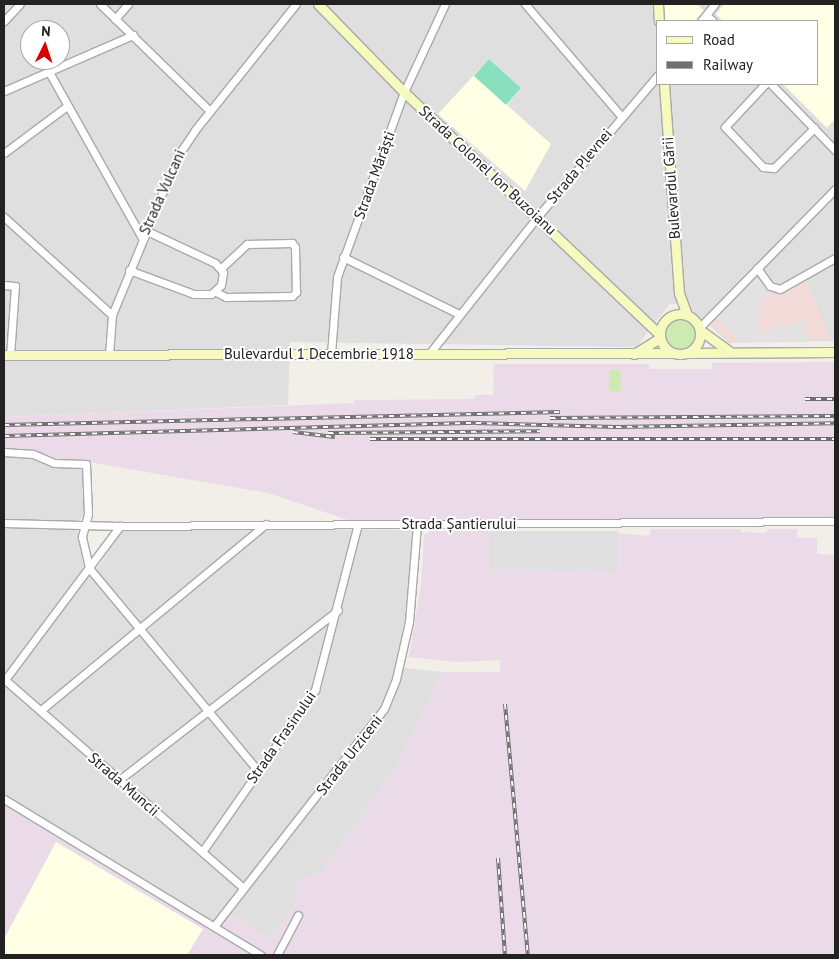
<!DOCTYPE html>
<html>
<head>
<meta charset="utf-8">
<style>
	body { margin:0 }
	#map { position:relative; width:839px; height:959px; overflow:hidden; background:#f2efe9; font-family:"PT Sans",sans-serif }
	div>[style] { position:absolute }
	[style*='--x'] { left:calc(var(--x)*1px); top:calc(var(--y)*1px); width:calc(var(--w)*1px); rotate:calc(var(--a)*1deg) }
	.residential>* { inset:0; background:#e0dfdf }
	.commercial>* { inset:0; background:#f2dad9 }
	.industrial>* { inset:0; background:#ebdbe8 }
	.education>* { inset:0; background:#ffffe5 }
	.grass>* { inset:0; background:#cdebb0 }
	.round { border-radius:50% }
	.pitch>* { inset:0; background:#88e0be }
	.parking>* { inset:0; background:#e2e2e2 }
	.roads { filter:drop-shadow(1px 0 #a9a9a9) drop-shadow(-1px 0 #a9a9a9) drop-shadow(0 1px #a9a9a9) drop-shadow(0 -1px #a9a9a9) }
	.street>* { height:7px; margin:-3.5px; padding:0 3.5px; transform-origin:3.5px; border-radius:3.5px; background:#fff }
	.secondary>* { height:9px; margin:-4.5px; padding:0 4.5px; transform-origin:4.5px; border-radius:4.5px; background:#f7fabf }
	.secondary>.ring { margin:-4.5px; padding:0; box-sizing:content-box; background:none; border:9px solid #f7fabf; border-radius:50% }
	.rail>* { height:4px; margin-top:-2px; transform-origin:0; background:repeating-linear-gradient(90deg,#fff 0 5.5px,#707070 0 11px); box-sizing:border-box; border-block:1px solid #707070 }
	span { translate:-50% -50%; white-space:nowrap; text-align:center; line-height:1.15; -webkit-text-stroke:4px #fff; paint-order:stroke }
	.street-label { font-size:15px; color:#222 }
	.frame { position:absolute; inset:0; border:5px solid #222; pointer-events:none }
	.legend { position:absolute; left:656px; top:20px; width:162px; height:65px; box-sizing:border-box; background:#fff; border:1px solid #a7a7a7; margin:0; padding:6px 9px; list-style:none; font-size:15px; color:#222 }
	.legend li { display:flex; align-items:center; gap:10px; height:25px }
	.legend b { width:25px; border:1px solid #a7a7a7 }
	.north { position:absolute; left:20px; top:20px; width:50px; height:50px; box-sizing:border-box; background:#fff; border:1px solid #a7a7a7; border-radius:50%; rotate:4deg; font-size:14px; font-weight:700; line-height:20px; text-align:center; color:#222 }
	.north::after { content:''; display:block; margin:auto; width:18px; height:22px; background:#d40000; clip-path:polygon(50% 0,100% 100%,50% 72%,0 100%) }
</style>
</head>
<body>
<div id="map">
	<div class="residential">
		<div style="clip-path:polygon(evenodd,4px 4px,835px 4px,835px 341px,729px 343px,685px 304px,670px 304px,636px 347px,290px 342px,288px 405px,4px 417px,4px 4px,658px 21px,818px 21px,818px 84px,658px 84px,658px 21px,4px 4px,30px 30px,60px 30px,60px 60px,30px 60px,30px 30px)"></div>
		<div style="clip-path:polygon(4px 454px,37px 456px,84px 465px,86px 513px,78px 522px,78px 532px,84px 569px,90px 574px,94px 573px,124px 528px,414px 530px,411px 591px,396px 667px,442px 672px,397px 765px,321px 874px,299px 878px,298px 900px,270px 941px,232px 914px,218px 931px,4px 807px)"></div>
		<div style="clip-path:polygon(490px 531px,618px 531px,618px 572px,489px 570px)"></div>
	</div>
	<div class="commercial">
		<div style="clip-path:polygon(756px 274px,773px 294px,807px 281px,830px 339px,730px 342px,709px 323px)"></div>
	</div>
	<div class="industrial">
		<div style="clip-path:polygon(835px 362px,835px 518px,348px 520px,268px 493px,83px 461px,58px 461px,4px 453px,4px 417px,354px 403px,355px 400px,474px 399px,475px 395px,493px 395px,494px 364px,649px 364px,649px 369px,712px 369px,712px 363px)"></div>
		<div style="clip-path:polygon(651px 529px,741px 529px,741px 532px,765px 533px,769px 529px,797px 529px,797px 538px,817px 538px,817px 554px,835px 555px,835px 955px,4px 955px,4px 807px,218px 931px,232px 914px,270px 941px,298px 900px,299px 878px,321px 874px,397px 765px,442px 672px,500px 672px,500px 660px,456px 662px,409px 657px,421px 585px,424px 535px,430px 531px,490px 531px,490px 570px,618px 572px,618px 533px,649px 536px)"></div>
	</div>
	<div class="education">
		<div style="clip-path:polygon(664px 4px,697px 4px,704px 11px,695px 21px,665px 21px)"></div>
		<div style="clip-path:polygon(724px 4px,835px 4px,835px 119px,827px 128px,783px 84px,818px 84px,818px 21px,723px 21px,716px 14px)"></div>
		<div style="clip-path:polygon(489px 59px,521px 88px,507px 105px,551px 144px,525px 191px,438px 114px)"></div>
		<div style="clip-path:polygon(56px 842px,203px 929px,187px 955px,4px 955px,4px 939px)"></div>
	</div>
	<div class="grass">
		<div class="round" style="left:664px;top:318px;width:32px;height:32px"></div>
		<div style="clip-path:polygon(610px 370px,620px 370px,621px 391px,609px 391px)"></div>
	</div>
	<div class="pitch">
		<div style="clip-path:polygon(489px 59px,521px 88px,506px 105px,474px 76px)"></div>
	</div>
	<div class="parking">
		<div style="clip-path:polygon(756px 274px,773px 294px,757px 301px,761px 316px,756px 318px,761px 333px,803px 320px,809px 339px,740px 342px,715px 317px)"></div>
	</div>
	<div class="roads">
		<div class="street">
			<div style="--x:100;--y:4;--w:153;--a:44.2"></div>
			<div style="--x:525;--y:4;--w:148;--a:49.4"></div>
			<div style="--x:706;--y:15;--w:9;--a:41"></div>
			<div style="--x:115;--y:19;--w:20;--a:-49"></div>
			<div style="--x:4;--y:21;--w:23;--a:-47"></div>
			<div style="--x:701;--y:21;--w:22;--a:-51"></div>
			<div style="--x:49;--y:72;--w:190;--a:60.7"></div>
			<div style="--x:765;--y:84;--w:59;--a:132.9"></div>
			<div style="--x:725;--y:127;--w:55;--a:46.5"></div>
			<div style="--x:763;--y:167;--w:11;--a:5"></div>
			<div style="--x:774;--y:168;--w:57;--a:-45"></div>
			<div style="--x:771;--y:84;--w:92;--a:45.9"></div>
			<div style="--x:4;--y:91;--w:141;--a:-23.5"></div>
			<div style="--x:4;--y:153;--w:79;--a:-36.7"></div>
			<div style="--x:4;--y:217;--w:146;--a:42.2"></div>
			<div style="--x:343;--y:257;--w:129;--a:26.2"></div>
			<div style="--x:757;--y:268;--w:22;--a:54"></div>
			<div style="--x:770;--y:286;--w:10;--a:17"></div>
			<div style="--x:780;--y:289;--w:63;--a:-29.4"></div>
			<div style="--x:129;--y:270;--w:69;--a:20.3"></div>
			<div style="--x:194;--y:294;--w:17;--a:0"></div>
			<div style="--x:211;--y:294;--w:13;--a:-42"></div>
			<div style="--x:221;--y:285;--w:13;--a:-81"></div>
			<div style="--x:223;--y:272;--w:12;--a:-132"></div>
			<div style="--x:215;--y:263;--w:77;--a:-154.8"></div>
			<div style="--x:4;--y:285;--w:11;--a:5"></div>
			<div style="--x:15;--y:286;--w:69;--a:94.1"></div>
			<div style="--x:216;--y:292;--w:11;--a:27"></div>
			<div style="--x:226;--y:297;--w:66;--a:-0.9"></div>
			<div style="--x:292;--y:296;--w:6;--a:-45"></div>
			<div style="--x:296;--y:292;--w:45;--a:-91.3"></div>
			<div style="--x:295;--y:247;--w:5;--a:-127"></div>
			<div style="--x:292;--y:243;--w:45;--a:178.7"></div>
			<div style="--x:247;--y:244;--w:35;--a:137"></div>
			<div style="--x:700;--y:327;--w:193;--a:-45.6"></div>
			<div style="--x:331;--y:354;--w:77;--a:-85.5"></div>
			<div style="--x:337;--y:277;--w:197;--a:-70.1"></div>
			<div style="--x:404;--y:92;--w:97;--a:-65"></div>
			<div style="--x:429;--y:354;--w:176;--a:-51.7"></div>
			<div style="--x:538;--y:216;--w:185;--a:-49.6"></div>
			<div style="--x:109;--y:355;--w:40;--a:-85.7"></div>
			<div style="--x:112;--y:315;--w:171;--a:-67.6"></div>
			<div style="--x:177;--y:157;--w:32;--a:-56"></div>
			<div style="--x:195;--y:130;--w:161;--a:-51.3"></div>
			<div style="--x:4;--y:452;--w:29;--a:4"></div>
			<div style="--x:33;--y:454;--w:23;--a:23"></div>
			<div style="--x:54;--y:463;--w:32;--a:2"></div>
			<div style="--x:86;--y:464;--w:50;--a:87.7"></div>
			<div style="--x:88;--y:514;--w:24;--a:105"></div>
			<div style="--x:82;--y:537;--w:32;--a:77"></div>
			<div style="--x:89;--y:568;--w:264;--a:50.2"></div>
			<div style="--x:4;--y:523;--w:116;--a:1.5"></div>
			<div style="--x:120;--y:526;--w:715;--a:-0.4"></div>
			<div style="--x:4;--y:679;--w:318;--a:41.1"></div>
			<div style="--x:4;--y:681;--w:194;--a:-53.2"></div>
			<div style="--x:41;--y:710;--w:292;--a:-39.6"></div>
			<div style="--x:119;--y:780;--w:277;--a:-37.8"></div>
			<div style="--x:4;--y:799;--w:301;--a:31.3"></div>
			<div style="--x:202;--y:852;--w:198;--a:-55.1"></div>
			<div style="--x:315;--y:690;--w:171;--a:-75.5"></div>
			<div style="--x:215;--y:925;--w:274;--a:-52"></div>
			<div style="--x:384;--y:709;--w:32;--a:-68"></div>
			<div style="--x:396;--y:679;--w:58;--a:-77.2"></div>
			<div style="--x:409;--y:622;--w:97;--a:-85.3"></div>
			<div style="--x:277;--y:955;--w:45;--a:-62.3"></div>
		</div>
		<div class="secondary">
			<div style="--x:318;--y:4;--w:123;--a:45.7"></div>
			<div style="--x:404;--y:92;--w:352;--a:43.5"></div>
			<div style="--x:658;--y:4;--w:17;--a:87"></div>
			<div style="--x:664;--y:84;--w:210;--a:85.9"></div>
			<div style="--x:679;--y:293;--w:23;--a:70"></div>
			<div class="ring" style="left:660px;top:314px;width:31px;height:31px"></div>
			<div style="--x:700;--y:330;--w:37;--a:36"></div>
			<div style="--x:686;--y:353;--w:149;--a:-0.4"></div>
			<div style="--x:634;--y:354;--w:31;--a:-32"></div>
			<div style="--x:4;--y:355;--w:670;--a:-0.17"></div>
		</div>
	</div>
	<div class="rail">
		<div style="--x:805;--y:399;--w:30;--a:0"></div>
		<div style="--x:550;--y:418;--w:285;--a:-0.4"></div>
		<div style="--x:4;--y:425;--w:556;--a:-1.34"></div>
		<div style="--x:293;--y:432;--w:42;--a:6.8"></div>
		<div style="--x:328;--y:433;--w:212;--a:-0.5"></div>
		<div style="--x:4;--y:436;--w:472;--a:-1.6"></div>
		<div style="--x:476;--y:423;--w:140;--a:1.6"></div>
		<div style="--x:616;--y:427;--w:219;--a:-1"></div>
		<div style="--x:370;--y:439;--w:465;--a:0"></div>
		<div style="--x:505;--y:704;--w:252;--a:84.8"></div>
		<div style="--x:498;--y:858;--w:97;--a:85.9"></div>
	</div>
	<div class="street-label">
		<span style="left:579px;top:166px;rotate:-50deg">Strada Plevnei</span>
		<span style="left:488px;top:170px;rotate:43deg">Strada Colonel Ion Buzoianu</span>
		<span style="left:374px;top:175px;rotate:-70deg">Strada Mărăști</span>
		<span style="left:671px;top:188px;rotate:-94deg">Bulevardul Gării</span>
		<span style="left:162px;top:192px;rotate:-66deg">Strada Vulcani</span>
		<span style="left:319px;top:354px">Bulevardul 1 Decembrie 1918</span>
		<span style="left:459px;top:524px">Strada Șantierului</span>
		<span style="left:281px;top:737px;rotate:-55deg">Strada Frasinului</span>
		<span style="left:349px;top:755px;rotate:-52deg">Strada Urziceni</span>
		<span style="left:124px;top:784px;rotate:41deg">Strada Muncii</span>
	</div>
	<div class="frame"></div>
	<ul class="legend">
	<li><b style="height:6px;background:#f7fabf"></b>Road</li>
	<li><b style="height:6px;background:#707070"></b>Railway</li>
	</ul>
	<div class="north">N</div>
</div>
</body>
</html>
